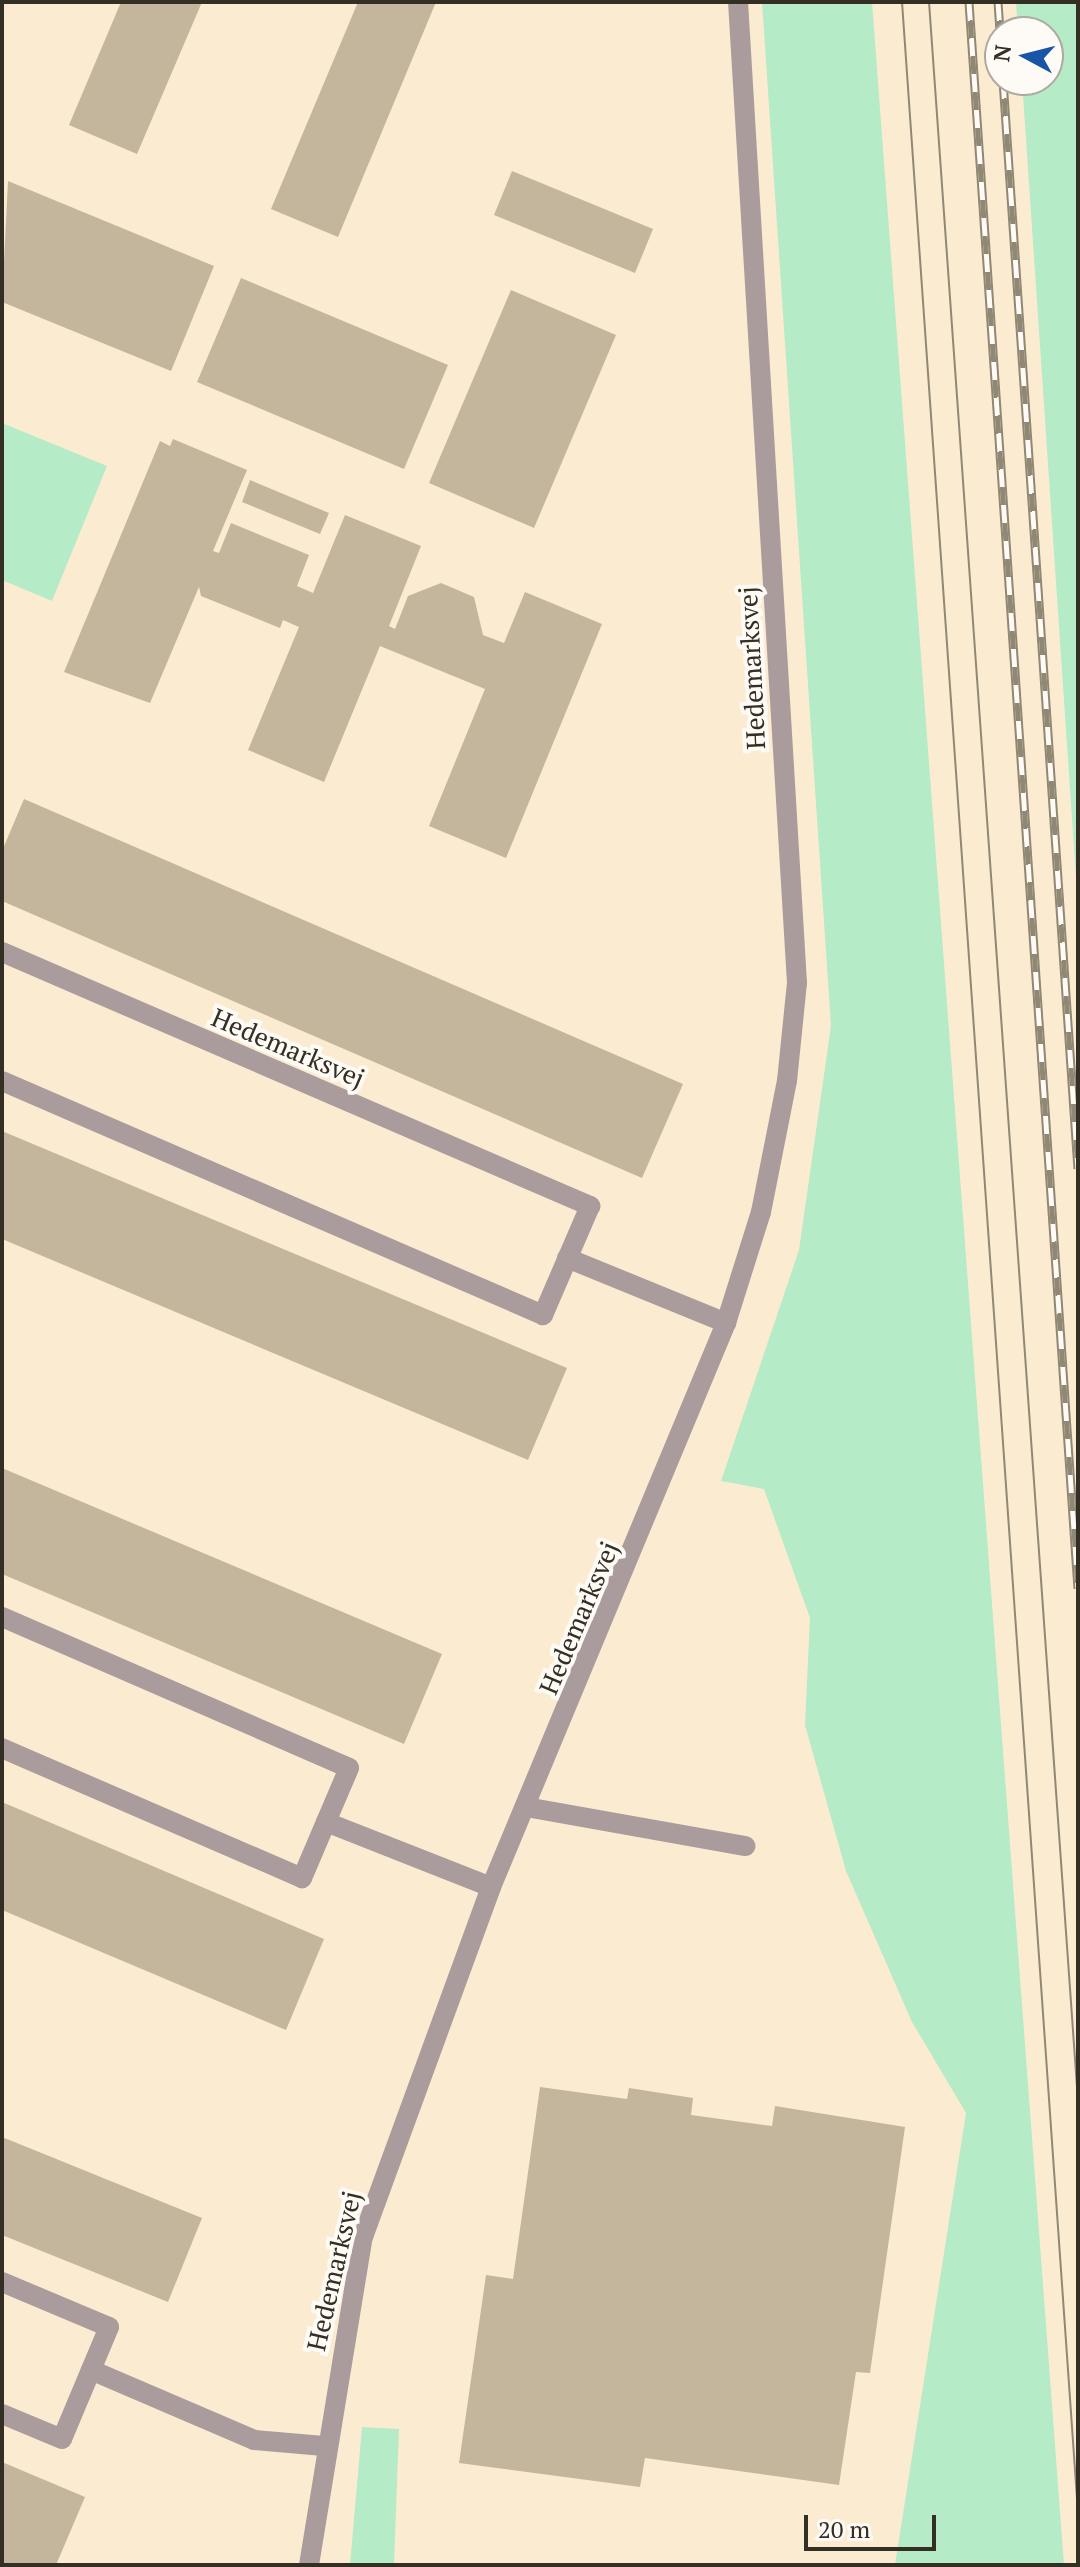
<!DOCTYPE html>
<html>
<head>
<meta charset="utf-8">
<style>
	body { margin:0 }
	#map { position:relative; width:1080px; height:2567px; overflow:hidden; background:#fbecd1; font-family:"PT Serif",serif }
	div>[style] { position:absolute }
	[style*='--x'] { left:calc(var(--x)*1px); top:calc(var(--y)*1px); width:calc(var(--w)*1px); rotate:calc(var(--a)*1deg) }
	.green>* { inset:0; background:#b5ebc6 }
	.building>* { inset:0; background:#c4b69c }
	.service>* { height:20px; margin:-10px; padding:0 10px; transform-origin:10px; border-radius:10px; background:#aa9b9d }
	.minor>* { height:20px; margin:-10px; padding:0 10px; transform-origin:10px; border-radius:10px; background:#aa9b9d }
	.tertiary>* { height:20px; margin:-10px; padding:0 10px; transform-origin:10px; border-radius:10px; background:#aa9b9d }
	.tram>* { height:2px; margin:-1px; padding:0 1px; transform-origin:1px; border-radius:1px; background:#908774 }
	.rail>* { height:9px; margin-top:-4.5px; transform-origin:0; background:repeating-linear-gradient(90deg,#fefaf5 0 18px,#908774 0 36px); box-sizing:border-box; border-block:2px solid #908774 }
	span { translate:-50% -50%; white-space:nowrap; text-align:center; line-height:1.15; -webkit-text-stroke:8px #fefaf5; paint-order:stroke }
	.street-label { font-size:26px; color:#342f24 }
	.frame { position:absolute; inset:0; border:4px solid #342f24; pointer-events:none }
	.north { position:absolute; left:984px; top:16px; width:80px; height:80px; box-sizing:border-box; background:#fefaf5; border:2px solid #ada9a1; border-radius:50%; rotate:277deg; font-size:22px; font-weight:700; line-height:32px; text-align:center; color:#342f24 }
	.north::after { content:''; display:block; margin:auto; width:28px; height:36px; background:#1855a6; clip-path:polygon(50% 0,100% 100%,50% 72%,0 100%) }
	.scale { position:absolute; left:804px; top:2515px; width:132px; height:36px; box-sizing:border-box; border:4px solid #342f24; border-top:0; padding-left:10px; font-size:24px; line-height:28px; white-space:nowrap; color:#342f24; -webkit-text-stroke:6px #fefaf5; paint-order:stroke }
</style>
</head>
<body>
<div id="map">
	<div class="green">
		<div style="clip-path:polygon(762px 2px,872px 2px,1064px 2565px,895px 2565px,966px 2113px,912px 2022px,846px 1871px,805px 1725px,810px 1618px,764px 1489px,721px 1481px,799px 1250px,831px 1026px)"></div>
		<div style="clip-path:polygon(1016px 2px,1078px 2px,1078px 907px,1022px 80px,1048px 80px,1048px 32px,1018px 32px)"></div>
		<div style="clip-path:polygon(2px 423px,107px 466px,52px 601px,2px 580px)"></div>
		<div style="clip-path:polygon(362px 2427px,399px 2429px,394px 2565px,350px 2565px)"></div>
	</div>
	<div class="building">
		<div style="clip-path:polygon(121px 2px,202px 2px,137px 154px,69px 125px)"></div>
		<div style="clip-path:polygon(358px 2px,436px 2px,338px 237px,271px 209px)"></div>
		<div style="clip-path:polygon(512px 171px,653px 229px,635px 273px,494px 215px)"></div>
		<div style="clip-path:polygon(8px 181px,214px 266px,171px 371px,2px 302px)"></div>
		<div style="clip-path:polygon(241px 278px,448px 365px,404px 469px,197px 382px)"></div>
		<div style="clip-path:polygon(511px 290px,616px 335px,534px 528px,429px 483px)"></div>
		<div style="clip-path:polygon(173px 439px,247px 470px,213px 551px,219px 553px,231px 523px,309px 555px,297px 586px,313px 593px,345px 515px,421px 546px,389px 626px,395px 629px,408px 596px,441px 583px,474px 597px,483px 635px,504px 643px,525px 592px,602px 624px,506px 858px,429px 826px,485px 689px,380px 646px,324px 782px,248px 750px,299px 627px,283px 620px,280px 628px,201px 596px,199px 587px,150px 703px,64px 672px,160px 441px,170px 446px)"></div>
		<div style="clip-path:polygon(250px 480px,329px 513px,320px 534px,242px 502px)"></div>
		<div style="clip-path:polygon(24px 799px,683px 1084px,642px 1178px,2px 901px,2px 851px)"></div>
		<div style="clip-path:polygon(2px 1131px,567px 1368px,528px 1460px,2px 1239px)"></div>
		<div style="clip-path:polygon(2px 1468px,442px 1654px,404px 1744px,2px 1574px)"></div>
		<div style="clip-path:polygon(2px 1802px,324px 1939px,286px 2030px,2px 1910px)"></div>
		<div style="clip-path:polygon(540px 2087px,627px 2099px,629px 2088px,693px 2098px,691px 2115px,772px 2126px,775px 2106px,905px 2127px,870px 2373px,856px 2372px,839px 2485px,645px 2458px,640px 2487px,459px 2463px,486px 2275px,513px 2279px)"></div>
		<div style="clip-path:polygon(2px 2137px,202px 2218px,168px 2302px,2px 2235px)"></div>
		<div style="clip-path:polygon(2px 2462px,85px 2497px,56px 2565px,2px 2565px)"></div>
	</div>
	<div class="service">
		<div style="--x:526;--y:1807;--w:223;--a:10.1"></div>
	</div>
	<div class="minor">
		<div style="--x:2;--y:952;--w:641;--a:23.36"></div>
		<div style="--x:590;--y:1206;--w:119;--a:113.3"></div>
		<div style="--x:543;--y:1315;--w:589;--a:-156.61"></div>
		<div style="--x:567;--y:1258;--w:172;--a:22.2"></div>
		<div style="--x:2;--y:1617;--w:378;--a:23.5"></div>
		<div style="--x:349;--y:1768;--w:120;--a:113.1"></div>
		<div style="--x:302;--y:1878;--w:327;--a:-156.6"></div>
		<div style="--x:326;--y:1822;--w:177;--a:21.5"></div>
		<div style="--x:2;--y:2282;--w:116;--a:22.8"></div>
		<div style="--x:109;--y:2327;--w:121;--a:112.8"></div>
		<div style="--x:62;--y:2439;--w:65;--a:-157.4"></div>
		<div style="--x:91;--y:2370;--w:177;--a:23.2"></div>
		<div style="--x:254;--y:2440;--w:70;--a:4.9"></div>
	</div>
	<div class="tertiary">
		<div style="--x:309;--y:2565;--w:332;--a:-80.7"></div>
		<div style="--x:363;--y:2237;--w:373;--a:-69.9"></div>
		<div style="--x:491;--y:1887;--w:611;--a:-67.38"></div>
		<div style="--x:726;--y:1323;--w:116;--a:-72.5"></div>
		<div style="--x:761;--y:1212;--w:134;--a:-78.8"></div>
		<div style="--x:787;--y:1081;--w:99;--a:-84.2"></div>
		<div style="--x:797;--y:983;--w:983;--a:-93.44"></div>
	</div>
	<div class="tram">
		<div style="--x:902;--y:2;--w:2516;--a:85.99"></div>
		<div style="--x:929;--y:2;--w:2106;--a:85.94"></div>
	</div>
	<div class="rail">
		<div style="--x:969;--y:2;--w:1590;--a:86.07"></div>
		<div style="--x:998;--y:2;--w:30;--a:86"></div>
		<div style="--x:1003;--y:80;--w:1091;--a:86.06"></div>
	</div>
	<div class="street-label">
		<span style="left:752px;top:668px;rotate:-93deg">Hedemarksvej</span>
		<span style="left:288px;top:1048px;rotate:23deg">Hedemarksvej</span>
		<span style="left:579px;top:1618px;rotate:-67deg">Hedemarksvej</span>
		<span style="left:334px;top:2271px;rotate:-77deg">Hedemarksvej</span>
	</div>
	<div class="frame"></div>
	<div class="north">N</div>
	<div class="scale">20 m</div>
</div>
</body>
</html>
